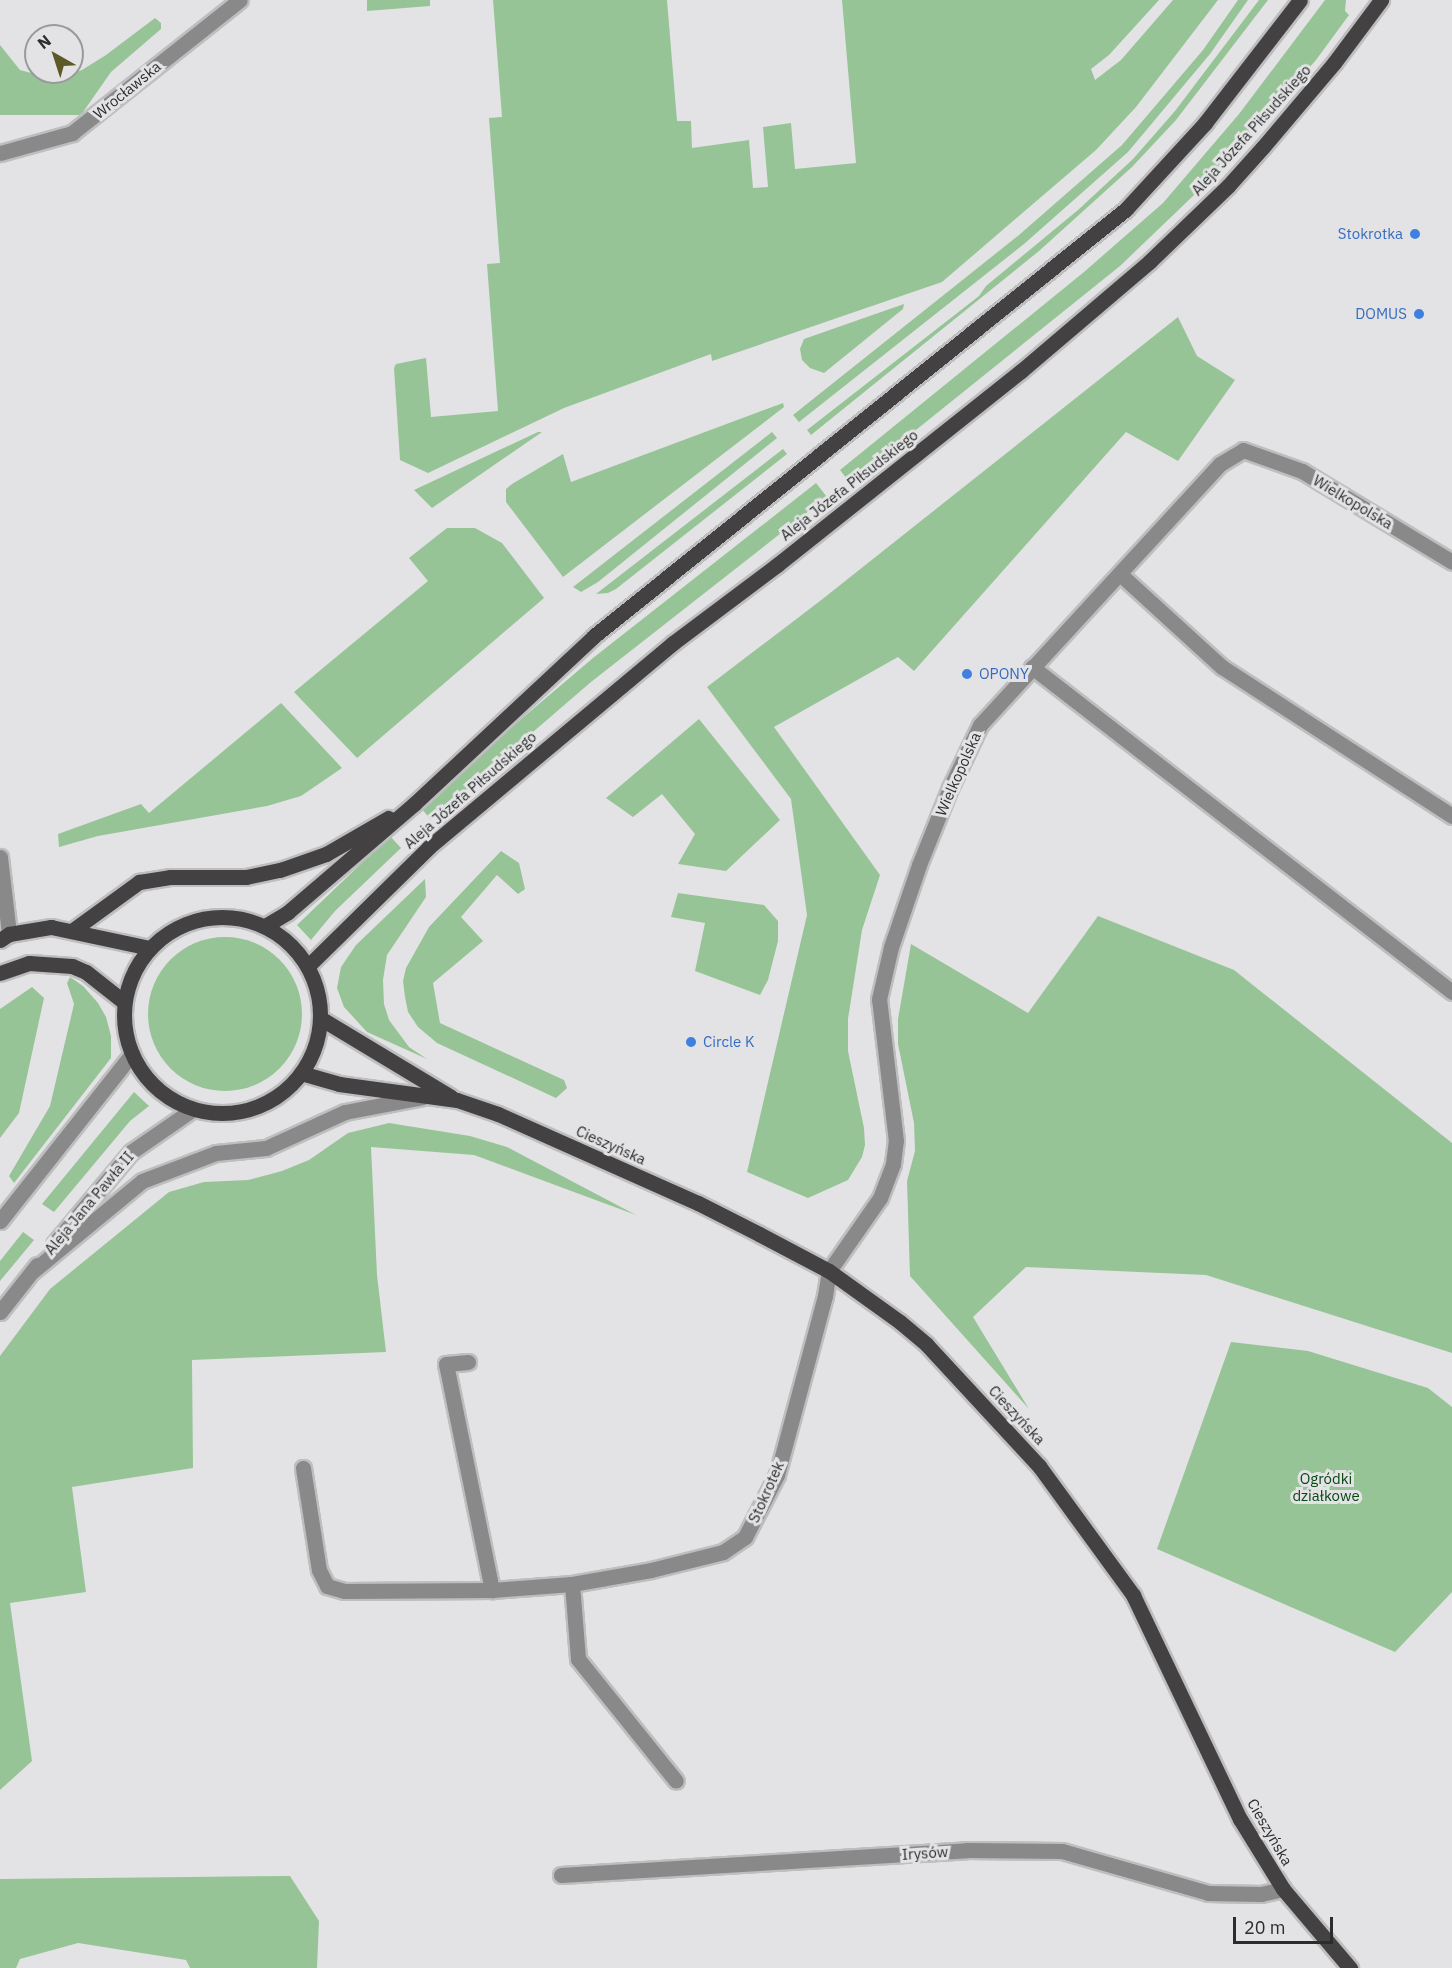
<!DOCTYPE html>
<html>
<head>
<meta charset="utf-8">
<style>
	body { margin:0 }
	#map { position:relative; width:1452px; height:1968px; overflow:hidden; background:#e3e3e5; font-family:"IBM Plex Sans",sans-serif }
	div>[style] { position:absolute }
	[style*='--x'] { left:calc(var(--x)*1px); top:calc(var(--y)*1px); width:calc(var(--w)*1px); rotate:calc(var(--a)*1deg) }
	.green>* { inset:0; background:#97c497 }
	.round { border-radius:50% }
	.roads { filter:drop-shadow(2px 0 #bebec0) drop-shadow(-2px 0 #bebec0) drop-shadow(0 2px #bebec0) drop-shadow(0 -2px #bebec0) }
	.minor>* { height:15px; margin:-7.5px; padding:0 7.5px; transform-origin:7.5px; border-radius:7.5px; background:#8a8989 }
	.major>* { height:15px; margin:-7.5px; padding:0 7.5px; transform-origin:7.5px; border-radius:7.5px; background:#434141 }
	.major>.ring { margin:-7.5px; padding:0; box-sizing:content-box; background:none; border:15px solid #434141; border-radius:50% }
	.dots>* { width:16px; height:16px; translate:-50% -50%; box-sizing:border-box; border:3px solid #e3e3e5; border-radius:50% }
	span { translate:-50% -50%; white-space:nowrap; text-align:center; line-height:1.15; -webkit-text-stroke:6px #e3e3e5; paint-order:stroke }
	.street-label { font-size:15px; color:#2b2c2c }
	.shop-label { font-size:15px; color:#366cbe }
	.right { translate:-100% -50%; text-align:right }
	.left { translate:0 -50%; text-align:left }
	.park-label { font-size:15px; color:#054811 }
	.north { position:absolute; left:24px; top:24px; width:60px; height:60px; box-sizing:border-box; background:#e3e3e5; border:2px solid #999a9b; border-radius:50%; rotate:321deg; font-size:16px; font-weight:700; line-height:24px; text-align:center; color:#2b2c2c }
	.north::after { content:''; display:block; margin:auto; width:21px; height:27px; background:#5c5926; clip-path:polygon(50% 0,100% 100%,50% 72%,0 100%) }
	.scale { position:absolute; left:1233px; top:1917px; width:100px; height:27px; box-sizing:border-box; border:3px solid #2b2c2c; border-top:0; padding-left:8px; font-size:18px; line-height:21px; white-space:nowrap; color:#2b2c2c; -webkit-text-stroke:4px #e3e3e5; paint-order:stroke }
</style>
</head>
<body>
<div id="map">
	<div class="green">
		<div style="clip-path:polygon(367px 0,430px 0,430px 6px,367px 11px)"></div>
		<div style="clip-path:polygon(493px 0,667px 0,677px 121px,691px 121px,692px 148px,749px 140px,753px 188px,768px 187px,763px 127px,791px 123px,795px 169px,856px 163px,842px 0,1159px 0,1109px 55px,1091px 69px,1095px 80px,1121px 60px,1173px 0,1218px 0,1136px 107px,1096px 150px,942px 282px,712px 361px,711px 354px,564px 408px,428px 473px,400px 460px,394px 368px,396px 364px,426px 358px,431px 417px,498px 411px,487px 264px,500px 263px,489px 118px,502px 117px)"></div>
		<div style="clip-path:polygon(1238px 0,1248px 0,1210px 54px,1128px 152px,1024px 244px,799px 422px,793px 415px,1019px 235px,1122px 145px,1203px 50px)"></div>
		<div style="clip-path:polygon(1259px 0,1268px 0,1176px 120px,1132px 167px,1039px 251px,811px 435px,807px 430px,979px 296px,986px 286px,1078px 210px,1133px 159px,1175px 111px)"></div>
		<div style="clip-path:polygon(1325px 0,1346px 0,1345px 11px,1349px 15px,1316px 60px,1217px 173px,1120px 266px,850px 483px,840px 470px,1084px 272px,1163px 203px,1239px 114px)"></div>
		<div style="clip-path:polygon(155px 18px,161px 23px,161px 29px,111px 72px,81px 115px,0 115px,0 45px,20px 70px,46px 77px,64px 76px,82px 70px,106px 55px)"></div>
		<div style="clip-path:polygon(904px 304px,903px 309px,824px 373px,810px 368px,802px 360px,800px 349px,804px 339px)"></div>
		<div style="clip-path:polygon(1178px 317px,1197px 356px,1235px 380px,1178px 461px,1126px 432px,914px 671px,898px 657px,774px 727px,880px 875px,862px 930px,848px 1019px,848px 1051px,864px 1128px,865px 1145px,862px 1157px,848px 1180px,808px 1198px,747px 1172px,807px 915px,791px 799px,707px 687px,820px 601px)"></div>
		<div style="clip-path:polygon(783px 403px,784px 407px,563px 577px,506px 502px,506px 489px,512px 484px,563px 454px,571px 482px)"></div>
		<div style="clip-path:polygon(538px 432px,542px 432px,432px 508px,414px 490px)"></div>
		<div style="clip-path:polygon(772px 432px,777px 438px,598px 582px,581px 592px,573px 587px)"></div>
		<div style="clip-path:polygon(783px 449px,787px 454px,616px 589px,608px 593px,596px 594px)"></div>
		<div style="clip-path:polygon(816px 483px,827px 497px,591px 682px,431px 820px,422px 809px,507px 731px,593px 658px)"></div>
		<div style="clip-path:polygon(447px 528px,475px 528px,502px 543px,544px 598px,357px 758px,294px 692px,428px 581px,409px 558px)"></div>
		<div style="clip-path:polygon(281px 703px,342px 768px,301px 796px,267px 806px,98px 836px,59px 847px,58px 834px,141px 804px,149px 813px)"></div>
		<div style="clip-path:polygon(699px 719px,780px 820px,726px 871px,678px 864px,695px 834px,662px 794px,633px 817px,606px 798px)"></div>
		<div style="clip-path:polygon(390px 836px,401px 848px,335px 911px,311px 940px,297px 925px)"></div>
		<div style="clip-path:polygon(501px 851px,519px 863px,525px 889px,518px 894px,497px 875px,461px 917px,483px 941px,433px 983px,440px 1023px,564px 1080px,567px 1088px,556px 1098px,437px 1043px,418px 1027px,408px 1012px,405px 997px,403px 981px,406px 968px,429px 927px)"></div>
		<div style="clip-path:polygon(425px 879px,426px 897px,387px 955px,383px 980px,384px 1004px,389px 1020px,409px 1047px,427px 1059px,367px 1032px,344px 1007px,337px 988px,341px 967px,356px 945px)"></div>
		<div style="clip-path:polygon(678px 893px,764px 905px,778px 921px,778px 941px,768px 980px,760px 995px,695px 971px,705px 923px,671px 917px)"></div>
		<div style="clip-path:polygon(1098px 916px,1234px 970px,1452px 1143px,1452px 1353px,1206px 1275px,1026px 1267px,973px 1317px,1029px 1409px,910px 1276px,907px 1181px,915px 1151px,914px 1123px,898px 1044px,898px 1019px,911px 944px,1028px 1013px)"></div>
		<div class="round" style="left:148px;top:937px;width:154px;height:154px"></div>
		<div style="clip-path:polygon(70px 977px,83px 986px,98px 1003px,106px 1017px,111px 1036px,111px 1058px,14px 1183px,9px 1176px,50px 1106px,74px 1004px,67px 983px)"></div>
		<div style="clip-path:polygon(32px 987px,44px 998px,19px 1113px,0 1138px,0 1009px)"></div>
		<div style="clip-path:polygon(134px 1092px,149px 1106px,130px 1121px,54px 1212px,42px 1204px)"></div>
		<div style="clip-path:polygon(389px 1123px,470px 1136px,507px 1147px,636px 1215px,474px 1155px,371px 1147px,377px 1275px,386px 1352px,192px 1360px,193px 1468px,72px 1487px,86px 1592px,10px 1603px,32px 1761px,0 1790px,0 1356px,50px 1289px,169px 1192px,204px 1182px,248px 1180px,282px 1171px,309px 1160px,348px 1133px)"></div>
		<div style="clip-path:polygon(23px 1232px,34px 1240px,0 1281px,0 1261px)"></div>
		<div style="clip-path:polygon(1231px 1342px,1308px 1351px,1428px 1388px,1452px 1407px,1452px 1592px,1395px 1652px,1157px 1549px)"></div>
		<div style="clip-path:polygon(290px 1876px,319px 1921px,317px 1968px,190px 1968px,186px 1960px,78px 1943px,20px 1959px,16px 1968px,0 1968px,0 1879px)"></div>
	</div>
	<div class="roads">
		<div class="minor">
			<div style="--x:0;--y:153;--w:75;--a:-15.5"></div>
			<div style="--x:72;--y:133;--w:214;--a:-38.4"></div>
			<div style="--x:1120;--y:574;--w:138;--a:42.4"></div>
			<div style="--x:1222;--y:667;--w:274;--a:32.9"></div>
			<div style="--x:1032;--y:667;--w:531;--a:37.73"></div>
			<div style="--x:0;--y:857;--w:78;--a:83.3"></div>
			<div style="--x:0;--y:1221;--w:213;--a:-51.7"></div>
			<div style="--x:54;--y:1244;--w:120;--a:-50.1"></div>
			<div style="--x:131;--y:1152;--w:75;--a:-34.7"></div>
			<div style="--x:33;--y:1271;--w:141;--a:-39.5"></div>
			<div style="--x:142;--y:1181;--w:79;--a:-20.7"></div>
			<div style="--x:216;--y:1153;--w:50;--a:-5.7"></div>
			<div style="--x:266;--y:1148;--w:87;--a:-24.5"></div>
			<div style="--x:345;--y:1112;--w:79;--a:-10.9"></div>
			<div style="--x:0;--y:1312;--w:60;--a:-51.8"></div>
			<div style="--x:468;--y:1362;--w:22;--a:175"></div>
			<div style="--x:446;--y:1364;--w:231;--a:78.5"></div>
			<div style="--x:303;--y:1468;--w:103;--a:81.1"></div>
			<div style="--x:319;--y:1570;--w:18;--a:63"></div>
			<div style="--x:327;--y:1586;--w:18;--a:16"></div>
			<div style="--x:344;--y:1591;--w:148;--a:-0.4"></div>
			<div style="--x:492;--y:1590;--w:80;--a:-4.3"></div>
			<div style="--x:572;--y:1584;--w:80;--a:-10"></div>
			<div style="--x:651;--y:1570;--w:74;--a:-14"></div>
			<div style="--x:723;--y:1552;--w:27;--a:-34"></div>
			<div style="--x:745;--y:1537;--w:70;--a:-62.7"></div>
			<div style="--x:777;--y:1475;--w:185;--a:-75"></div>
			<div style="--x:825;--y:1296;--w:25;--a:-81"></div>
			<div style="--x:829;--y:1271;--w:89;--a:-55.1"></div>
			<div style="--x:880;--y:1198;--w:36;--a:-69"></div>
			<div style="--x:893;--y:1164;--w:23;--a:-83"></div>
			<div style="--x:896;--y:1141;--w:143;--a:-96.8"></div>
			<div style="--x:879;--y:999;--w:53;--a:-77"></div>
			<div style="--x:891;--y:947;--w:87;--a:-71.1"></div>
			<div style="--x:919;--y:865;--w:83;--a:-68.1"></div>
			<div style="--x:950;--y:788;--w:70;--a:-64.5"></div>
			<div style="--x:980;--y:725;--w:355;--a:-47.4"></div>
			<div style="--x:1220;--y:464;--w:27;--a:-31"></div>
			<div style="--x:1243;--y:450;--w:63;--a:19.6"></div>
			<div style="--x:1302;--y:471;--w:175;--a:31.2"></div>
			<div style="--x:572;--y:1584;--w:75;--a:85.4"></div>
			<div style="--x:578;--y:1659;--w:156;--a:51.2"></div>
			<div style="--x:561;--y:1875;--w:407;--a:-3.5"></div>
			<div style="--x:967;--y:1850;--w:95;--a:0.6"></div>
			<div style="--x:1062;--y:1851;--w:152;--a:16"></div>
			<div style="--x:1208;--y:1893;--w:53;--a:1.1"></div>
			<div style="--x:1261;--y:1894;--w:23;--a:-13"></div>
		</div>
		<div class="major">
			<div class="ring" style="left:124px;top:917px;width:181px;height:181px"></div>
			<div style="--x:265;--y:926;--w:27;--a:-31"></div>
			<div style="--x:288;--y:912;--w:166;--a:-40.6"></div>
			<div style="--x:414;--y:804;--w:246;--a:-43"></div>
			<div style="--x:594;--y:636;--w:682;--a:-38.75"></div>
			<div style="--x:1126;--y:209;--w:117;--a:-47.4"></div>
			<div style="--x:1205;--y:123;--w:155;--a:-52.3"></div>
			<div style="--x:73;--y:930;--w:82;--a:-36"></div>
			<div style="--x:139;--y:882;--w:31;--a:-9"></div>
			<div style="--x:170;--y:877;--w:76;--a:0"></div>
			<div style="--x:246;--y:877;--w:35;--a:-12"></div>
			<div style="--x:280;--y:870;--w:49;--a:-19.2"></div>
			<div style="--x:326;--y:854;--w:72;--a:-30.1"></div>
			<div style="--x:0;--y:940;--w:11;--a:-34"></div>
			<div style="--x:9;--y:934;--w:43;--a:-9.5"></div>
			<div style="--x:51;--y:927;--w:101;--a:12"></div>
			<div style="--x:308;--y:966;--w:170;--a:-44.5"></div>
			<div style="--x:429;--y:847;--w:318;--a:-39.9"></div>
			<div style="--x:673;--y:643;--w:130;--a:-36.9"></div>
			<div style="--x:777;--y:565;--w:312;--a:-38.5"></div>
			<div style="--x:1021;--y:371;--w:168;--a:-40.4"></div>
			<div style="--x:1149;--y:262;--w:110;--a:-43.9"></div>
			<div style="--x:1228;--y:186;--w:52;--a:-48.1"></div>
			<div style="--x:1263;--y:147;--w:110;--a:-49.8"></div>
			<div style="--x:1334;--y:63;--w:79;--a:-53.3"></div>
			<div style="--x:0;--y:973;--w:31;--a:-19"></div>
			<div style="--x:29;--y:963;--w:43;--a:4"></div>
			<div style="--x:72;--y:966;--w:15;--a:23"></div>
			<div style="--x:86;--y:972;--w:48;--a:38.3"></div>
			<div style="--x:320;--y:1018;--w:153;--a:31.1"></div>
			<div style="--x:301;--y:1073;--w:40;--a:16"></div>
			<div style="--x:339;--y:1084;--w:119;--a:7.7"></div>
			<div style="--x:457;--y:1100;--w:43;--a:18.9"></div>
			<div style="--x:498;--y:1114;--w:219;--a:24"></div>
			<div style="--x:698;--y:1203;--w:68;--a:26.9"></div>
			<div style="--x:759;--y:1234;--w:79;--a:27.9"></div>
			<div style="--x:829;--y:1271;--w:87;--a:35.7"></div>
			<div style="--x:900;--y:1322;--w:35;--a:40"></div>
			<div style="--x:927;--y:1345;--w:165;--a:47.2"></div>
			<div style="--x:1039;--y:1466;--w:160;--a:53.9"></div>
			<div style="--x:1133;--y:1595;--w:248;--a:64.5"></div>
			<div style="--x:1240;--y:1819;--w:82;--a:58.4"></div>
			<div style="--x:1283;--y:1889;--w:104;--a:49.7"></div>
		</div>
	</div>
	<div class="dots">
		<div style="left:1415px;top:234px;background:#3f7fe0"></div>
		<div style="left:1419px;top:314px;background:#3f7fe0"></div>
		<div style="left:967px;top:674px;background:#3f7fe0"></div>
		<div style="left:691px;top:1042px;background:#3f7fe0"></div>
	</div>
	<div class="street-label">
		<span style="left:127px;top:90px;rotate:-39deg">Wrocławska</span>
		<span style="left:1251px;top:130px;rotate:-48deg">Aleja Józefa Piłsudskiego</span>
		<span style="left:849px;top:485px;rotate:-38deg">Aleja Józefa Piłsudskiego</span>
		<span style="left:1353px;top:502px;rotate:31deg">Wielkopolska</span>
		<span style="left:958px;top:774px;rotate:-66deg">Wielkopolska</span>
		<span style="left:470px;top:790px;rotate:-41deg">Aleja Józefa Piłsudskiego</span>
		<span style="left:611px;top:1145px;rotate:24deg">Cieszyńska</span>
		<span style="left:89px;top:1203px;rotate:-50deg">Aleja Jana Pawła II</span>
		<span style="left:1017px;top:1415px;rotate:47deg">Cieszyńska</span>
		<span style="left:766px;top:1492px;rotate:-66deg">Stokrotek</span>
		<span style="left:1270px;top:1832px;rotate:60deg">Cieszyńska</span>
		<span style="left:925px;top:1853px;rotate:-4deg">Irysów</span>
	</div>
	<div class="shop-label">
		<span class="right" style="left:1403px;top:234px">Stokrotka</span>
		<span class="right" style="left:1407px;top:314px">DOMUS</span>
		<span class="left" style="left:979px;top:674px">OPONY</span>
		<span class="left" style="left:703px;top:1042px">Circle K</span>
	</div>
	<div class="park-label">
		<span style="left:1326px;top:1487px">Ogródki<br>działkowe</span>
	</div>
	<div class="north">N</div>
	<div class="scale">20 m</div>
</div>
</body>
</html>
